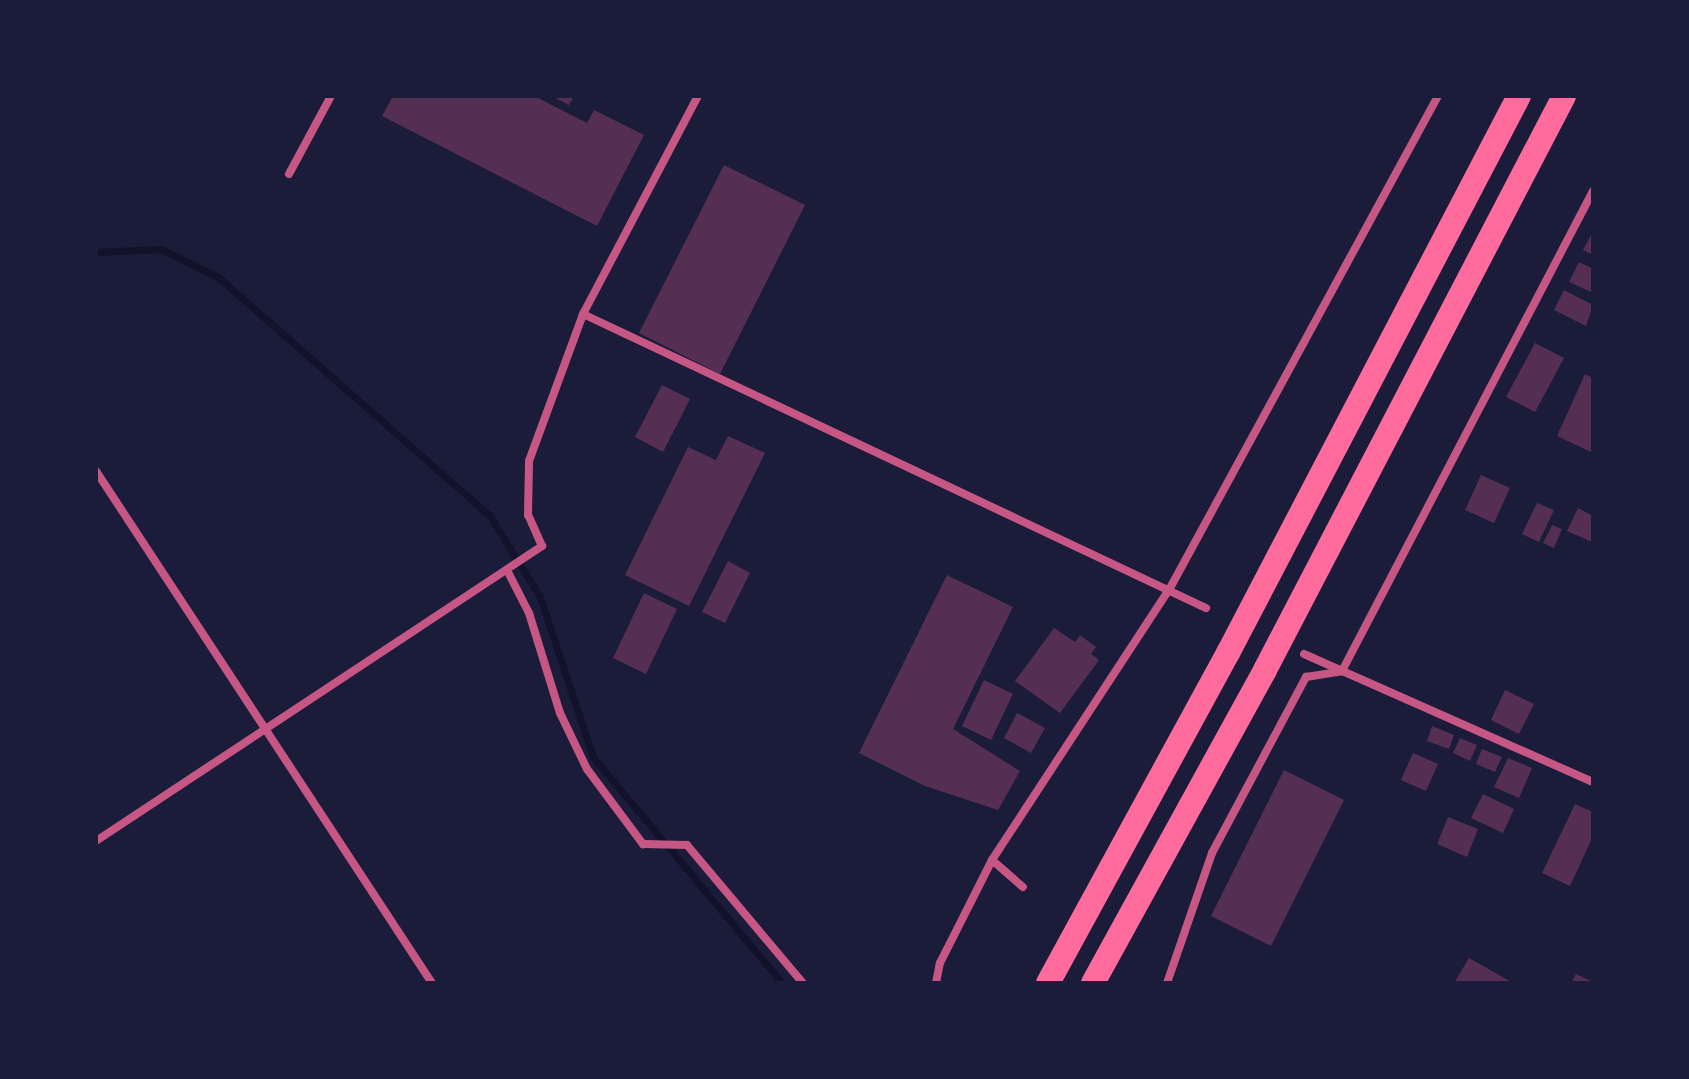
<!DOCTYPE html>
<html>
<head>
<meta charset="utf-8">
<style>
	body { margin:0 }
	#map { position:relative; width:1689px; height:1079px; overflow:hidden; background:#1b1b3a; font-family:"Work Sans",sans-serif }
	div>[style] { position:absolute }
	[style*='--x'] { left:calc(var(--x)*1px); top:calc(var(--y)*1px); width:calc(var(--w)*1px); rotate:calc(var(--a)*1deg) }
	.stream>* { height:7px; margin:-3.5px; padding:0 3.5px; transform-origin:3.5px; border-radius:3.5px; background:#12122b }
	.building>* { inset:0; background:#542f53 }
	.minor>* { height:8px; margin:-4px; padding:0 4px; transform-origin:4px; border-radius:4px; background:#c65784 }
	.motorway>* { height:24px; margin:-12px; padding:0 12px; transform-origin:12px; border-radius:12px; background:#ff6b9d }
	span { translate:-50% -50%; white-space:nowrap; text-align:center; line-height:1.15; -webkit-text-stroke:6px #1b1b3a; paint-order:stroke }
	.frame { position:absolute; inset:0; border:98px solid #1b1b3a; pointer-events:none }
</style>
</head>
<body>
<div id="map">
	<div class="stream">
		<div style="--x:96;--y:252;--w:65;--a:-2.6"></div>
		<div style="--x:161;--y:249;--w:64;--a:26.2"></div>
		<div style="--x:218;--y:277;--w:362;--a:41.3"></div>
		<div style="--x:490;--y:516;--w:95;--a:58.3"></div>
		<div style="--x:540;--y:597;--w:169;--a:71.7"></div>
		<div style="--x:593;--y:757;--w:295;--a:50.1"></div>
	</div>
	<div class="building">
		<div style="clip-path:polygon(393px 96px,534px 96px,587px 123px,594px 110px,644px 135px,597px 226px,382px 116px)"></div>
		<div style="clip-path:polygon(551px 96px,574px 96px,569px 105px)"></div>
		<div style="clip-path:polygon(724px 165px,805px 205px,720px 374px,639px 333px)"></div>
		<div style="clip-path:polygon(1593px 231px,1593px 255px,1583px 250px)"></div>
		<div style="clip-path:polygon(1579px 262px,1593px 269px,1593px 293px,1569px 282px)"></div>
		<div style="clip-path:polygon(1564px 290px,1593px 305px,1586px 326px,1554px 310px)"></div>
		<div style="clip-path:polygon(1535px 343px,1564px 358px,1535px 412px,1506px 397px)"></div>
		<div style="clip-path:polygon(1585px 374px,1593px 378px,1593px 453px,1557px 436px)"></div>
		<div style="clip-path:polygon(662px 385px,690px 399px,663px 452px,635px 437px)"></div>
		<div style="clip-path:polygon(728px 436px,765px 453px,689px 606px,625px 575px,688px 447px,716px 460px)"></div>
		<div style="clip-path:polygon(1481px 475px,1510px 488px,1494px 523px,1465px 510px)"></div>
		<div style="clip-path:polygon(1537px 503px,1554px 510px,1539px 542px,1522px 534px)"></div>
		<div style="clip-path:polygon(1578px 508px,1593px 516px,1592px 542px,1567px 531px)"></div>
		<div style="clip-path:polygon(1552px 525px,1562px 529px,1554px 548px,1543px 543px)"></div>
		<div style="clip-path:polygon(728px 561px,750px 573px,725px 623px,702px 612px)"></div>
		<div style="clip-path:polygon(947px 575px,1013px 607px,953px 729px,1020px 771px,998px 810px,925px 786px,859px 753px)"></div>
		<div style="clip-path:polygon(644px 593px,677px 609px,646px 674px,613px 658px)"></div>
		<div style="clip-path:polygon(1054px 628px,1075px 642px,1080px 635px,1096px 647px,1091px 654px,1099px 660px,1060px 713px,1015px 681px)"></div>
		<div style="clip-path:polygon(984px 680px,1013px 694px,991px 740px,962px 726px)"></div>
		<div style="clip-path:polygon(1505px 690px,1534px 704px,1519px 734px,1491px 720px)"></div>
		<div style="clip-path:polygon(1017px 713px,1045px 728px,1031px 753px,1004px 738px)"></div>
		<div style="clip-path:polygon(1432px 726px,1454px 735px,1449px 749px,1427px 741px)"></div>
		<div style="clip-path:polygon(1460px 738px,1477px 745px,1470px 761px,1453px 753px)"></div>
		<div style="clip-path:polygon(1482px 749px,1502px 757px,1495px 772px,1476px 764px)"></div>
		<div style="clip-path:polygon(1413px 753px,1438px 764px,1426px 791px,1401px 780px)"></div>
		<div style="clip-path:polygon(1508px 758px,1532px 768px,1519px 798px,1494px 787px)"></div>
		<div style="clip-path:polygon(1284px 770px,1344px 800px,1271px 946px,1211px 916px)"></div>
		<div style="clip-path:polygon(1483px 794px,1514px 809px,1503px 833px,1471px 818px)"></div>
		<div style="clip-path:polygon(1575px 804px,1593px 812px,1593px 836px,1570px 886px,1542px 873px)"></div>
		<div style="clip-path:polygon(1448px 817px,1478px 829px,1467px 857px,1437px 844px)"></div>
		<div style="clip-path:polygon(1469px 958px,1513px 983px,1454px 983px)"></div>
		<div style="clip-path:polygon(1576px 974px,1593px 982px,1593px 983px,1571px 983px)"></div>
	</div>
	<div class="minor">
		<div style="--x:289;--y:174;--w:89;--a:-61.7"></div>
		<div style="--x:583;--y:314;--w:689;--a:25.26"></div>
		<div style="--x:96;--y:471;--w:612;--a:56.73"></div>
		<div style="--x:508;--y:572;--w:46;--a:62.9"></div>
		<div style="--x:529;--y:613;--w:105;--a:72.8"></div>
		<div style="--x:560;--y:713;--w:62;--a:64.3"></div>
		<div style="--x:587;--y:769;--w:94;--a:53.3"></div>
		<div style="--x:643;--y:844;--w:44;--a:1.3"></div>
		<div style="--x:687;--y:845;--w:180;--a:50"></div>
		<div style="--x:1304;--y:654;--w:316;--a:23.9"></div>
		<div style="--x:1342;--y:671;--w:542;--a:-62.39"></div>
		<div style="--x:96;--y:841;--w:535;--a:-33.48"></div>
		<div style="--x:542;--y:546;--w:34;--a:-114"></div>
		<div style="--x:528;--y:515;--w:54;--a:-88.9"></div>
		<div style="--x:529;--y:461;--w:157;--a:-69.8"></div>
		<div style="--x:583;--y:314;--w:246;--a:-62.2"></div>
		<div style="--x:992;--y:860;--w:41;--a:41.1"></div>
		<div style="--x:936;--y:983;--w:20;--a:-79"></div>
		<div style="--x:940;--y:963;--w:115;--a:-63.2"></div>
		<div style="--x:992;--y:860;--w:323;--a:-56.8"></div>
		<div style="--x:1169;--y:590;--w:562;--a:-61.43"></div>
		<div style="--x:1167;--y:983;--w:138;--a:-70.9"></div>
		<div style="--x:1212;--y:853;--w:200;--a:-61.9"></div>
		<div style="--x:1306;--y:677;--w:36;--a:-9"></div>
	</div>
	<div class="motorway">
		<div style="--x:1048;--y:983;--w:376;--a:-61.4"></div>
		<div style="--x:1228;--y:653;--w:628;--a:-62.42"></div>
		<div style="--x:1093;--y:983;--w:357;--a:-61.2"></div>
		<div style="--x:1265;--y:670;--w:647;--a:-62.48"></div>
	</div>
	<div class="frame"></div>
</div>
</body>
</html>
